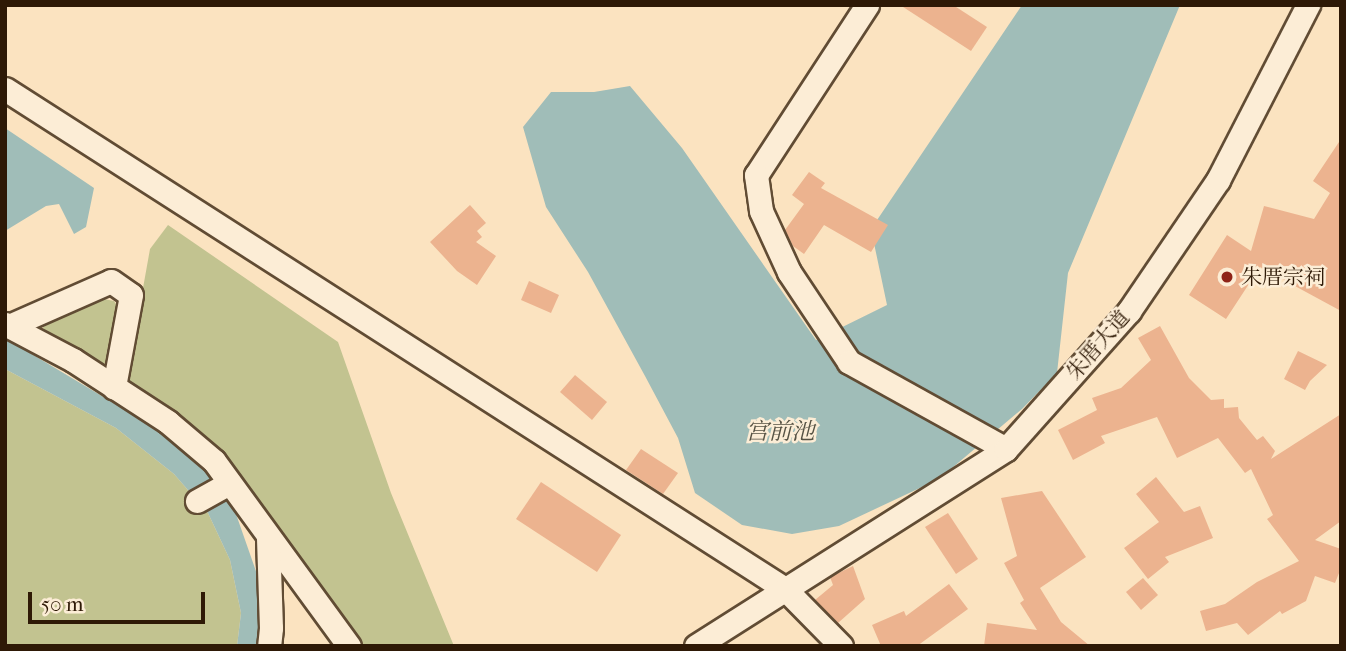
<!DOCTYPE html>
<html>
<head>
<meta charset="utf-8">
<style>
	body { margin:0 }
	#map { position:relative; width:1346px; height:651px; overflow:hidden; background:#fbe3c0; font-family:"IM FELL French Canon","Noto Serif SC",serif }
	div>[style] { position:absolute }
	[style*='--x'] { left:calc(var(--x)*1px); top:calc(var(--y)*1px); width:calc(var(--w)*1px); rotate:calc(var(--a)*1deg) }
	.green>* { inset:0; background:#c2c390 }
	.water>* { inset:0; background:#a0bdb8 }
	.building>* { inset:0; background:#ecb38f }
	.roads { filter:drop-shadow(2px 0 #614c34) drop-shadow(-2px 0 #614c34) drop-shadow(0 2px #614c34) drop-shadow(0 -2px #614c34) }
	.minor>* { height:23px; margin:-11.5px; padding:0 11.5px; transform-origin:11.5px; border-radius:11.5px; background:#fcedd6 }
	.dots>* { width:19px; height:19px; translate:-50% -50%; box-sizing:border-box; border:4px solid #fcedd6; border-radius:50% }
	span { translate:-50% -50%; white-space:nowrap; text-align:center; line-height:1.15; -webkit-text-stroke:5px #fcedd6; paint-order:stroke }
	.poi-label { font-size:21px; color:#2e1906 }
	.left { translate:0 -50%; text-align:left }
	.street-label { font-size:21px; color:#2e1906 }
	.water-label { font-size:23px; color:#565244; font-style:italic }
	.frame { position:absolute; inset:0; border:7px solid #2e1906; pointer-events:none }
	.scale { position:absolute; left:28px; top:592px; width:177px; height:32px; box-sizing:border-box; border:4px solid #2e1906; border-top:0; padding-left:9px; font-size:21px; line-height:24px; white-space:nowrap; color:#2e1906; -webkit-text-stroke:5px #fcedd6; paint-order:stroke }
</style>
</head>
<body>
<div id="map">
	<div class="green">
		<div style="clip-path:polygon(168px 225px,338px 342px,391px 493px,454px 646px,358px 646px,214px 446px,126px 383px,150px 249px)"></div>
		<div style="clip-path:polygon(99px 298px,114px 301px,118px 307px,106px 362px,97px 371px,46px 339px,43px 327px)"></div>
		<div style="clip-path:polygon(5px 369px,116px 428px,174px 474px,208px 513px,230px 560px,241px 613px,237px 646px,5px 646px)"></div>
	</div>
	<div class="water">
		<div style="clip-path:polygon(1022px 5px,1180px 5px,1068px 273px,1057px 373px,1022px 409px,939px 479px,839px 526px,792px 534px,742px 525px,695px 493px,678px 438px,645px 376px,588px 272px,546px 207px,523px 127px,551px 92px,594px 92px,630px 86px,682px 148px,816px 340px,887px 305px,871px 229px)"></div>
		<div style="clip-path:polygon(5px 128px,94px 188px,86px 227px,74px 234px,59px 204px,46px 206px,5px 231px)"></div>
		<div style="clip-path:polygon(5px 338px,162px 432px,229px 494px,265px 597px,262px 646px,237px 646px,241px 613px,230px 560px,208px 513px,174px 474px,116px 428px,5px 369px)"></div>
	</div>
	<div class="building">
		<div style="clip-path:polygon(900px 5px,953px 5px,987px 27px,971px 51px)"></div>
		<div style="clip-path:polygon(1341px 139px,1341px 311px,1260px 267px,1226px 319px,1189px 295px,1227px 235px,1251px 251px,1264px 206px,1314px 219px,1330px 193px,1313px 181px)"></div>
		<div style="clip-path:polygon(809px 172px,825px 183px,821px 188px,888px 225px,871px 252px,824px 225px,804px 254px,793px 246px,785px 230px,804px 204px,792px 195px)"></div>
		<div style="clip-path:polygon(470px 205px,486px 223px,477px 231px,482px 237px,476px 242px,496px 256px,477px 285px,457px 271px,430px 242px)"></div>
		<div style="clip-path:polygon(529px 281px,559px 295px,551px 313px,521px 300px)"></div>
		<div style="clip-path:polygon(1160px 326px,1189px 378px,1211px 400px,1224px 399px,1224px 408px,1238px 407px,1239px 418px,1257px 440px,1263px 436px,1275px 451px,1271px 459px,1341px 414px,1341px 521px,1315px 540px,1341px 549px,1341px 568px,1335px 583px,1315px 576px,1306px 601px,1282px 614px,1280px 611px,1248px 635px,1237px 623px,1206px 631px,1200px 611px,1225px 604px,1257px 582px,1299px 561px,1267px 519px,1273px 515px,1251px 469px,1245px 473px,1218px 438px,1177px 458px,1157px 417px,1101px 436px,1105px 443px,1073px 460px,1058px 430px,1097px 410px,1092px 398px,1121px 388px,1151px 360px,1138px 338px)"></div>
		<div style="clip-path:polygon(1298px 351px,1327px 365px,1310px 381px,1305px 390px,1284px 379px)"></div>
		<div style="clip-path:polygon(575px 375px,607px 402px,592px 420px,560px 392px)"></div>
		<div style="clip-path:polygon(641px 449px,678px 473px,663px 494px,626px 470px)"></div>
		<div style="clip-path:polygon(1156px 477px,1184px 512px,1200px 506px,1213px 538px,1165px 557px,1169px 562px,1148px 579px,1124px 548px,1159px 522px,1136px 494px)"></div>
		<div style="clip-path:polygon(541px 482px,621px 535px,597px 572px,516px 519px)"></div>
		<div style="clip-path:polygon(1042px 491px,1086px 557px,1040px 588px,1061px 622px,1090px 646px,984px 646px,987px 623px,1037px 630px,1020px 603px,1024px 600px,1004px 563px,1017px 556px,1001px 498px)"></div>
		<div style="clip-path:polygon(948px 513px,978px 559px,956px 574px,925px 527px)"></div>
		<div style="clip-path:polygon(853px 566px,865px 599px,838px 623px,815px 600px,833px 585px,830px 577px)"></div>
		<div style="clip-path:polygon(1143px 578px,1158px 595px,1141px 610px,1126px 592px)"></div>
		<div style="clip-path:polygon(949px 584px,968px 609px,917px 646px,881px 646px,872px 625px,904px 611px,906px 616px)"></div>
	</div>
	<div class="roads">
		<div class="minor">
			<div style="--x:867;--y:5;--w:203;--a:123.1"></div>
			<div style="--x:756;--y:175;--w:36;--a:82"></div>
			<div style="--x:761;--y:211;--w:67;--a:65.3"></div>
			<div style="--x:789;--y:272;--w:108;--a:56.3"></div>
			<div style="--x:849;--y:362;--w:179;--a:29"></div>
			<div style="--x:5;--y:89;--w:926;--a:32.66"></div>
			<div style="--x:785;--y:589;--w:80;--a:45.5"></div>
			<div style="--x:5;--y:324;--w:77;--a:27.9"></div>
			<div style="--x:73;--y:360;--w:113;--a:33.1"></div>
			<div style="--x:168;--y:422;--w:60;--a:40.3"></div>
			<div style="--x:214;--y:461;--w:229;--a:53.9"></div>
			<div style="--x:9;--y:326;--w:111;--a:-23.8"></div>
			<div style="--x:111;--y:281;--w:24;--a:35"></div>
			<div style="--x:131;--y:295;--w:94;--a:100.5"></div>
			<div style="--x:197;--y:501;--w:37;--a:-29"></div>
			<div style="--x:268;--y:538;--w:90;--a:88.1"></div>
			<div style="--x:271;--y:628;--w:18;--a:96"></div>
			<div style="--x:696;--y:646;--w:367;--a:-32.4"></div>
			<div style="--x:1006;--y:449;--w:185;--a:-48.3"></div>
			<div style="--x:1129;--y:311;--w:158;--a:-55.8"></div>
			<div style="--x:1218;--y:180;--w:197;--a:-62.8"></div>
		</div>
	</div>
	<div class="dots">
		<div style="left:1227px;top:277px;background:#8f2418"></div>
	</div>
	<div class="poi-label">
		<span class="left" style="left:1241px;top:277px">朱厝宗祠</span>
	</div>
	<div class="street-label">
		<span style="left:1098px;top:345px;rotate:-49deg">朱厝大道</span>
	</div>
	<div class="water-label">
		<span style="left:780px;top:432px">宫前池</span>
	</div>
	<div class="frame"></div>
	<div class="scale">50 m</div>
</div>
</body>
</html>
